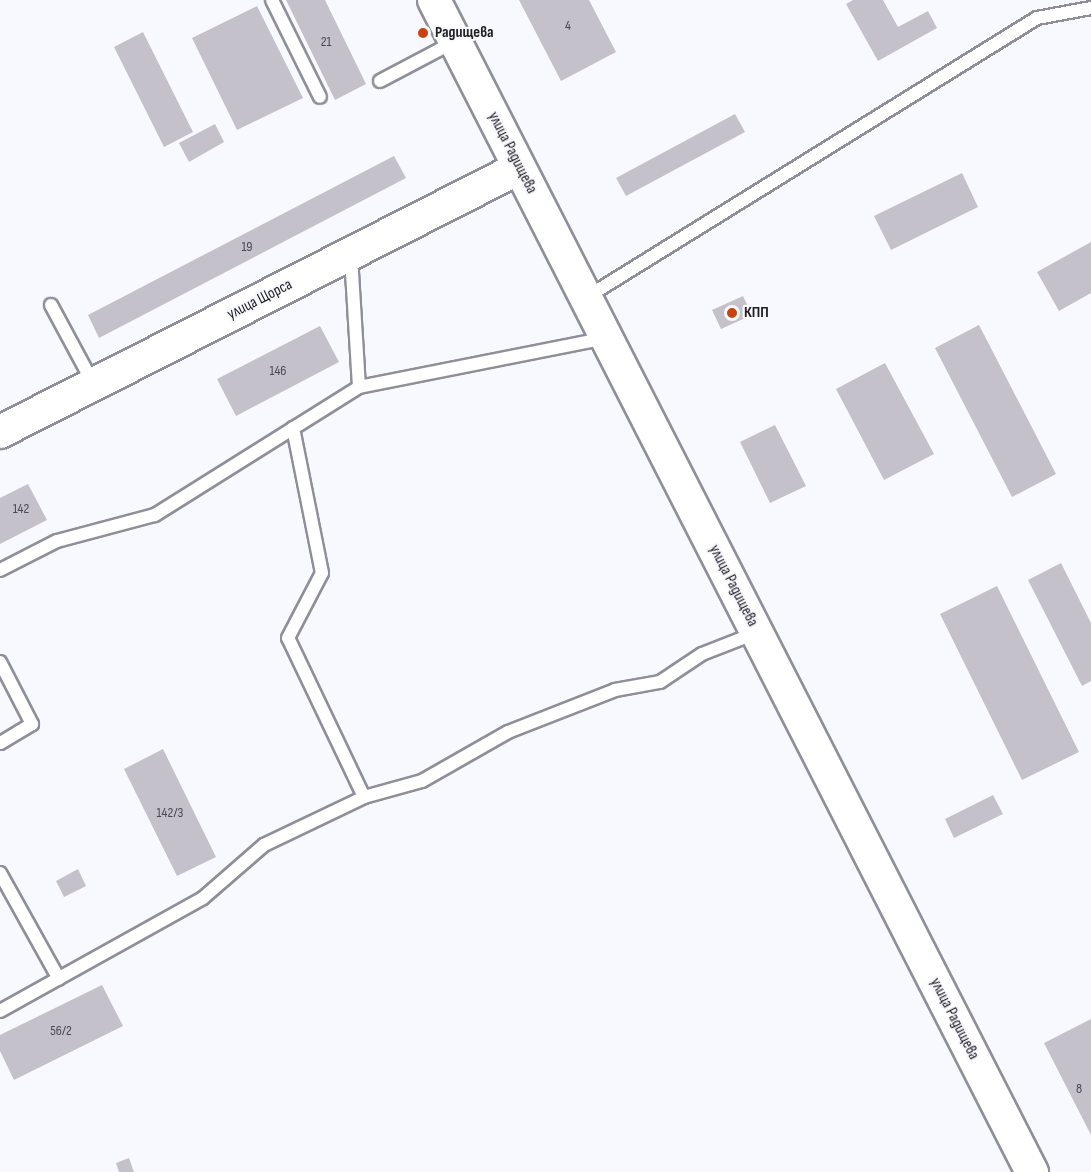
<!DOCTYPE html>
<html>
<head>
<meta charset="utf-8">
<style>
	body { margin:0 }
	#map { position:relative; width:1091px; height:1172px; overflow:hidden; background:#f8f8ff; font-family:"Sofia Sans Condensed",sans-serif }
	div>[style] { position:absolute }
	[style*='--x'] { left:calc(var(--x)*1px); top:calc(var(--y)*1px); width:calc(var(--w)*1px); rotate:calc(var(--a)*1deg) }
	.building>* { inset:0; background:#c5c1ca }
	.roads { filter:drop-shadow(2px 0 #8f8f99) drop-shadow(-2px 0 #8f8f99) drop-shadow(0 2px #8f8f99) drop-shadow(0 -2px #8f8f99) }
	.lane>* { height:12px; margin:-6px; padding:0 6px; transform-origin:6px; border-radius:6px; background:#fff }
	.secondary>* { height:32px; margin:-16px; padding:0 16px; transform-origin:16px; border-radius:16px; background:#fff }
	.dots>* { width:16px; height:16px; translate:-50% -50%; box-sizing:border-box; border:3px solid #f8f8ff; border-radius:50% }
	span { translate:-50% -50%; white-space:nowrap; text-align:center; line-height:1.15; -webkit-text-stroke:4.5px #f8f8ff; paint-order:stroke }
	.number-label { font-size:14px; color:#4a494e }
	.number-label span { -webkit-text-stroke-width:0 }
	.poi-label { font-size:16px; color:#212124; font-weight:700 }
	.left { translate:0 -50%; text-align:left }
	.street-label { font-size:16px; color:#212124 }
</style>
</head>
<body>
<div id="map">
	<div class="building">
		<div style="clip-path:polygon(286px 0,325px 0,366px 84px,335px 100px)"></div>
		<div style="clip-path:polygon(519px 0,589px 0,616px 52px,561px 81px)"></div>
		<div style="clip-path:polygon(853px 0,883px 0,898px 27px,928px 11px,937px 28px,878px 61px,846px 4px)"></div>
		<div style="clip-path:polygon(257px 6px,303px 98px,237px 130px,192px 38px)"></div>
		<div style="clip-path:polygon(143px 32px,193px 132px,164px 147px,114px 47px)"></div>
		<div style="clip-path:polygon(735px 114px,745px 132px,626px 196px,616px 178px)"></div>
		<div style="clip-path:polygon(215px 124px,224px 142px,189px 162px,179px 143px)"></div>
		<div style="clip-path:polygon(394px 156px,406px 178px,99px 338px,88px 315px)"></div>
		<div style="clip-path:polygon(962px 173px,978px 207px,891px 250px,874px 216px)"></div>
		<div style="clip-path:polygon(1091px 242px,1091px 293px,1059px 311px,1037px 272px)"></div>
		<div style="clip-path:polygon(743px 296px,752px 315px,721px 329px,712px 310px)"></div>
		<div style="clip-path:polygon(979px 325px,1056px 474px,1012px 497px,935px 348px)"></div>
		<div style="clip-path:polygon(320px 326px,339px 362px,236px 416px,217px 379px)"></div>
		<div style="clip-path:polygon(885px 363px,934px 454px,884px 480px,836px 389px)"></div>
		<div style="clip-path:polygon(775px 425px,806px 486px,770px 503px,740px 442px)"></div>
		<div style="clip-path:polygon(28px 484px,47px 520px,0 544px,0 498px)"></div>
		<div style="clip-path:polygon(1061px 563px,1091px 623px,1091px 681px,1082px 686px,1028px 580px)"></div>
		<div style="clip-path:polygon(997px 586px,1079px 752px,1022px 780px,940px 614px)"></div>
		<div style="clip-path:polygon(163px 749px,216px 857px,177px 876px,124px 769px)"></div>
		<div style="clip-path:polygon(993px 795px,1003px 814px,954px 838px,945px 819px)"></div>
		<div style="clip-path:polygon(78px 869px,86px 886px,64px 897px,56px 881px)"></div>
		<div style="clip-path:polygon(102px 985px,123px 1026px,14px 1080px,0 1051px,0 1035px)"></div>
		<div style="clip-path:polygon(1091px 1019px,1091px 1135px,1044px 1043px)"></div>
		<div style="clip-path:polygon(129px 1158px,134px 1172px,119px 1172px,116px 1163px)"></div>
	</div>
	<div class="roads">
		<div class="lane">
			<div style="--x:272;--y:0;--w:108;--a:63.7"></div>
			<div style="--x:380;--y:81;--w:84;--a:-27.8"></div>
			<div style="--x:351;--y:256;--w:131;--a:86.5"></div>
			<div style="--x:587;--y:297;--w:529;--a:-31.8"></div>
			<div style="--x:1037;--y:18;--w:55;--a:-10.5"></div>
			<div style="--x:51;--y:305;--w:89;--a:61.7"></div>
			<div style="--x:0;--y:570;--w:64;--a:-27"></div>
			<div style="--x:57;--y:541;--w:101;--a:-14.9"></div>
			<div style="--x:155;--y:515;--w:241;--a:-32.1"></div>
			<div style="--x:359;--y:387;--w:252;--a:-11.2"></div>
			<div style="--x:0;--y:662;--w:70;--a:62.7"></div>
			<div style="--x:32;--y:724;--w:37;--a:149"></div>
			<div style="--x:364;--y:797;--w:60;--a:-15.4"></div>
			<div style="--x:422;--y:781;--w:99;--a:-29.7"></div>
			<div style="--x:508;--y:732;--w:115;--a:-21.4"></div>
			<div style="--x:615;--y:690;--w:46;--a:-10.1"></div>
			<div style="--x:660;--y:682;--w:50;--a:-33.7"></div>
			<div style="--x:702;--y:654;--w:58;--a:-21.3"></div>
			<div style="--x:0;--y:873;--w:121;--a:60.9"></div>
			<div style="--x:0;--y:1011;--w:232;--a:-29.1"></div>
			<div style="--x:203;--y:898;--w:81;--a:-41"></div>
			<div style="--x:264;--y:845;--w:111;--a:-25.6"></div>
			<div style="--x:364;--y:797;--w:176;--a:-115.5"></div>
			<div style="--x:288;--y:638;--w:73;--a:-62.4"></div>
			<div style="--x:322;--y:573;--w:148;--a:-101.3"></div>
		</div>
		<div class="secondary">
			<div style="--x:434;--y:0;--w:1316;--a:62.97"></div>
			<div style="--x:0;--y:432;--w:582;--a:-26.96"></div>
		</div>
	</div>
	<div class="dots">
		<div style="left:423px;top:33px;background:#ca430e"></div>
		<div style="left:732px;top:313px;background:#ca430e"></div>
	</div>
	<div class="number-label">
		<span style="left:568px;top:26px">4</span>
		<span style="left:326px;top:42px">21</span>
		<span style="left:247px;top:247px">19</span>
		<span style="left:278px;top:371px">146</span>
		<span style="left:21px;top:509px">142</span>
		<span style="left:170px;top:813px">142/3</span>
		<span style="left:61px;top:1031px">56/2</span>
		<span style="left:1079px;top:1089px">8</span>
	</div>
	<div class="poi-label">
		<span class="left" style="left:435px;top:33px">Радищева</span>
		<span class="left" style="left:744px;top:313px">КПП</span>
	</div>
	<div class="street-label">
		<span style="left:512px;top:153px;rotate:63deg">улица Радищева</span>
		<span style="left:260px;top:300px;rotate:-27deg">улица Щорса</span>
		<span style="left:733px;top:586px;rotate:63deg">улица Радищева</span>
		<span style="left:954px;top:1019px;rotate:63deg">улица Радищева</span>
	</div>
</div>
</body>
</html>
